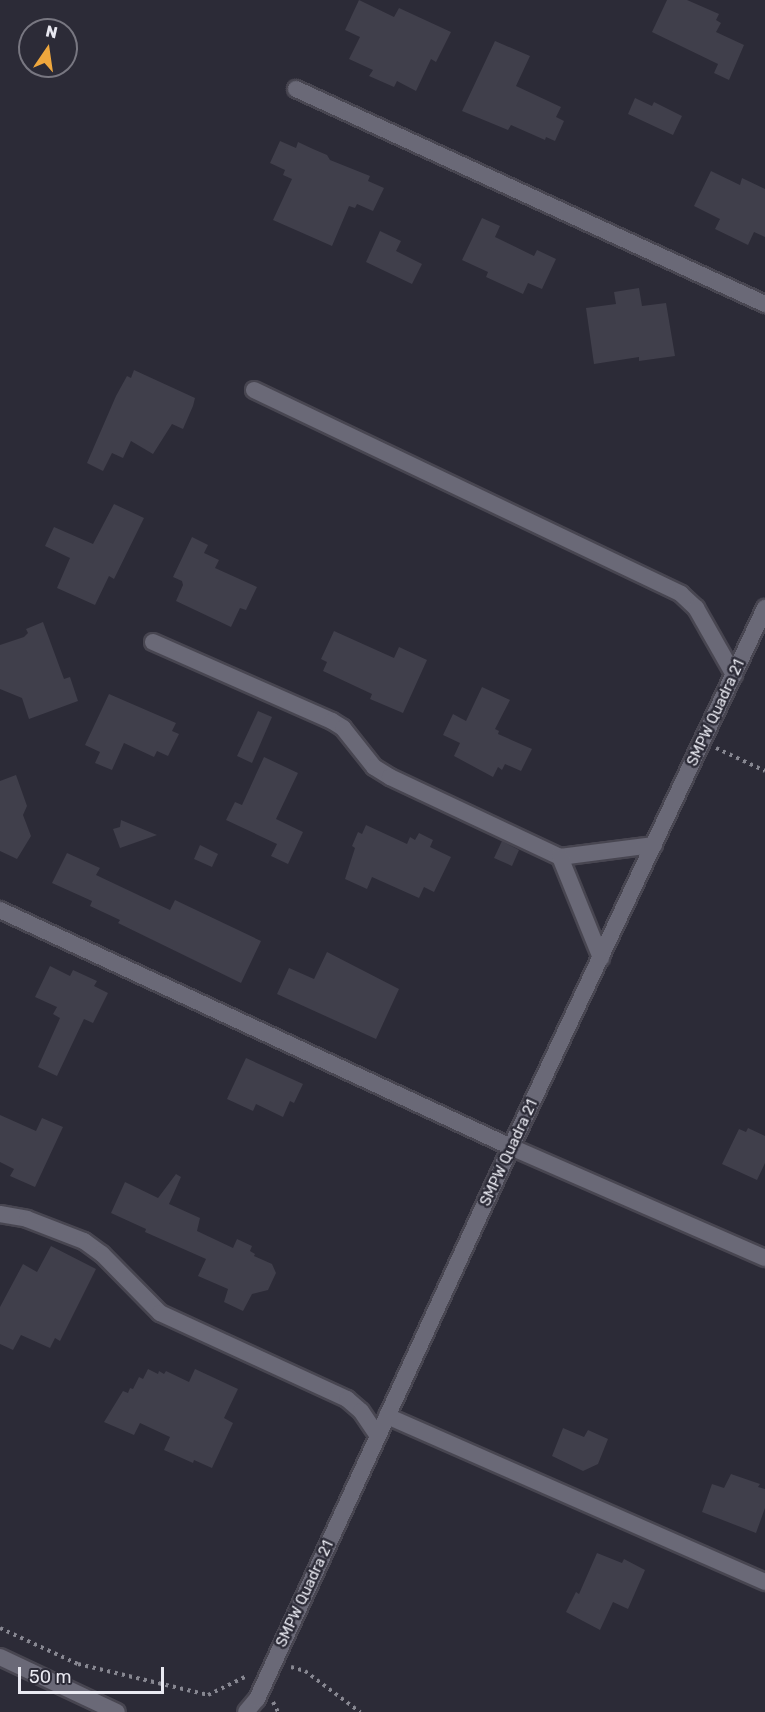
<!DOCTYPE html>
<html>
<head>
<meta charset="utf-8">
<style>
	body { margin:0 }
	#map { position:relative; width:765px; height:1712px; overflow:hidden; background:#2c2b37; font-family:Rubik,sans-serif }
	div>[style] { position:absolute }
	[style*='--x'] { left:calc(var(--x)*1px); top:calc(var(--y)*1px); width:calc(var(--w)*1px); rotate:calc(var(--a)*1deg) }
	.building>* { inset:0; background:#403f4b }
	.path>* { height:4px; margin-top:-2px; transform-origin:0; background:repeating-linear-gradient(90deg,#878791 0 3px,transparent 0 7.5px) }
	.roads { filter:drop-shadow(2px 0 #484651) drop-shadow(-2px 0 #484651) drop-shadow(0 2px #484651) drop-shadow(0 -2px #484651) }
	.minor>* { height:16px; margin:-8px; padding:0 8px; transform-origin:8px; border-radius:8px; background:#6a6977 }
	.tertiary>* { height:16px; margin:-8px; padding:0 8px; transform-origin:8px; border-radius:8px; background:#6a6977 }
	span { translate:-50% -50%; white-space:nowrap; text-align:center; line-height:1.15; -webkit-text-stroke:5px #2c2b37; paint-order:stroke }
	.street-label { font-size:15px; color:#e9e9f1 }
	.north { position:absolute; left:18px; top:18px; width:60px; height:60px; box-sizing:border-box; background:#2c2b37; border:2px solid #787781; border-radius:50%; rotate:13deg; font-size:16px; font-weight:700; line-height:24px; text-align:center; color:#e9e9f1 }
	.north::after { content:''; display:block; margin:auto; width:21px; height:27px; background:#efa73d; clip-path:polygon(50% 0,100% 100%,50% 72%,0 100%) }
	.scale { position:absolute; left:18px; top:1667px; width:146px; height:27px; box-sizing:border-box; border:3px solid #e9e9f1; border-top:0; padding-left:8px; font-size:18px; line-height:21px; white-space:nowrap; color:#e9e9f1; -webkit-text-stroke:4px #2c2b37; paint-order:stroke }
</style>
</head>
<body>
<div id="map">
	<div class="building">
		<div style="clip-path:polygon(359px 0,394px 17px,399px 8px,451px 32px,436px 62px,431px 59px,416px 91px,397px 81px,394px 87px,369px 76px,373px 70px,349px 59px,360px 37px,345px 30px)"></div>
		<div style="clip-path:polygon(667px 0,687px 0,719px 14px,716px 20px,721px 23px,716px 32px,744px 45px,729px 80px,714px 73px,718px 64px,652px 32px)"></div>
		<div style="clip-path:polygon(495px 41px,530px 56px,516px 86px,561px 107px,556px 117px,564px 121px,555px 141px,546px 137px,545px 140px,511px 125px,508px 130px,462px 111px)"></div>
		<div style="clip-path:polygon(635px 98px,652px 106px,654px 102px,682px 116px,673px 135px,628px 114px)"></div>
		<div style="clip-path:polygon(280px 141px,296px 148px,298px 142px,313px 149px,327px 155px,330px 160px,370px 176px,368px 181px,384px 188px,373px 211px,357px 204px,355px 208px,349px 206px,332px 246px,273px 220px,292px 179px,283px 175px,285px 170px,270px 163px)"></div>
		<div style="clip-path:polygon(711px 171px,740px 185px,742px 178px,765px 189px,765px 237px,754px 232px,748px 245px,715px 229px,720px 219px,694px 206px)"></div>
		<div style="clip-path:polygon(482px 218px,500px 226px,495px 237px,534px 256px,537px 250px,556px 259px,542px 289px,528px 283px,523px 294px,486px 277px,488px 272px,462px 260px)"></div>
		<div style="clip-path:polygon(380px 231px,401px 241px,396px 251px,422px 264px,412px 284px,366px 262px)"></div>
		<div style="clip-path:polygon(639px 288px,642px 306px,666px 303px,675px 356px,639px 361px,639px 357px,594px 364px,586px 308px,616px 304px,614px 292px)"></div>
		<div style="clip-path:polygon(134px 370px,195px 398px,193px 406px,183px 429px,172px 424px,153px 454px,131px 441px,123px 458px,112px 453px,103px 471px,87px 463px,116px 396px,127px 376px,131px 378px)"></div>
		<div style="clip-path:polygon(114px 504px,144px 518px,114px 579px,109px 576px,95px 605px,57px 588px,70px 558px,45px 546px,54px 527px,93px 544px)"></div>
		<div style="clip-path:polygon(192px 537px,208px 545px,204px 553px,219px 560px,215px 568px,257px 587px,246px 610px,240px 608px,231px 627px,176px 601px,183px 585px,182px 581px,173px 577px)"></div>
		<div style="clip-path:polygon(43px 622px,64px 679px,70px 677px,78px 701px,29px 719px,22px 698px,0 689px,0 645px,24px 637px,28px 633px,26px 629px)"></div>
		<div style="clip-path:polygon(334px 631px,394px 658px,399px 647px,427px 660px,403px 713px,370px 699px,372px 694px,323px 671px,327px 662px,321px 659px)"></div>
		<div style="clip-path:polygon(482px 687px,510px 700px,495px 729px,499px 731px,498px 734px,532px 749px,521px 771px,505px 764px,502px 770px,498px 767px,493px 777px,454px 756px,460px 743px,443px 735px,453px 714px,466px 721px)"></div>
		<div style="clip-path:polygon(109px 694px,176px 723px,172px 731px,179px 734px,168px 756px,157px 751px,154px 757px,124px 743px,112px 770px,95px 763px,100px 752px,85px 745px)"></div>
		<div style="clip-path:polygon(258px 711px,272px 717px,252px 763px,237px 756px)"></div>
		<div style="clip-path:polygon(264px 757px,298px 773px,276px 819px,303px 832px,288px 864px,271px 856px,277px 844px,226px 820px,235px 802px,242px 805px)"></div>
		<div style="clip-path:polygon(16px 775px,27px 806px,23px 815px,31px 836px,17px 859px,0 851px,0 781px)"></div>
		<div style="clip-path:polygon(121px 820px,157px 835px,120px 848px,113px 829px,120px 827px)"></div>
		<div style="clip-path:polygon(366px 825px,407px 844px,410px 837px,415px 840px,419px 833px,433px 840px,430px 847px,451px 857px,434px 892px,424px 887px,419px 898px,372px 877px,367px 889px,345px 879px,355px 848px,352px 846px,358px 832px,362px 834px)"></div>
		<div style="clip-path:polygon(502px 841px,519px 850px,512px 866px,494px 858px)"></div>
		<div style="clip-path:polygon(200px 845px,218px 854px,212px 867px,194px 859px)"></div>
		<div style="clip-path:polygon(67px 853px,100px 868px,96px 875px,170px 910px,175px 900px,261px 941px,241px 983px,118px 923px,120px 920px,90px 906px,92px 901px,52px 883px)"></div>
		<div style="clip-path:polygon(327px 952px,399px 989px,376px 1039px,277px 994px,289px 968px,314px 979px)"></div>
		<div style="clip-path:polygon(50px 966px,70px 976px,73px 970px,97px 981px,94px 986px,108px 993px,93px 1023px,84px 1019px,57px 1076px,38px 1067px,60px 1018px,53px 1014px,57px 1007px,35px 997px)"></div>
		<div style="clip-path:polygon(246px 1058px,303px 1084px,294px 1103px,290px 1101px,283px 1117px,256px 1104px,253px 1111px,227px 1099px)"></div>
		<div style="clip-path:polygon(0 1115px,36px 1131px,42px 1118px,63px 1127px,35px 1187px,10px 1176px,14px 1169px,0 1162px)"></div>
		<div style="clip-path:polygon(748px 1128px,765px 1136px,765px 1163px,757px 1180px,722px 1164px,739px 1129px,746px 1132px)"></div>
		<div style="clip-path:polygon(176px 1174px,181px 1177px,169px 1204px,200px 1218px,197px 1231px,233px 1248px,237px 1239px,252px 1246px,250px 1251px,255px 1254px,254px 1256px,272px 1264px,276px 1273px,268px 1290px,252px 1294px,243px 1311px,224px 1302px,228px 1289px,198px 1276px,206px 1259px,145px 1232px,146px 1229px,111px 1213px,125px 1182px,158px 1198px)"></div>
		<div style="clip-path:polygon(51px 1246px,96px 1269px,60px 1341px,55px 1338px,50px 1348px,21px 1335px,13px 1350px,0 1344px,0 1307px,23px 1264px,37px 1272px)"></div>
		<div style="clip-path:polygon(148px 1369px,158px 1374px,159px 1371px,164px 1374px,166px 1371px,189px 1382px,195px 1369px,238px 1389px,224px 1418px,233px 1423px,212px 1468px,194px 1460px,193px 1463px,164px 1450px,170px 1437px,140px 1423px,134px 1435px,104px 1422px,123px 1391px,128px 1393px,130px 1388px,133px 1389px,139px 1377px,143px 1379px)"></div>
		<div style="clip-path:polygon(563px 1428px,584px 1437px,588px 1430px,608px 1439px,598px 1464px,583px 1471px,552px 1456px)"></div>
		<div style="clip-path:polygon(731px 1474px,760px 1484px,758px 1487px,765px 1489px,765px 1508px,756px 1533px,702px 1512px,712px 1484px,724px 1488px)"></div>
		<div style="clip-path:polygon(597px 1553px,622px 1563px,624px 1559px,645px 1570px,628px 1609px,613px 1602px,600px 1630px,566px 1612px,576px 1592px,579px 1594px)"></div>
	</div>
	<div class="path">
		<div style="--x:716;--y:748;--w:54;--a:25.1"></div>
		<div style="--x:0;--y:1628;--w:86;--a:24.8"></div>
		<div style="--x:78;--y:1664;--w:134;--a:13.4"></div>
		<div style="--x:208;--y:1695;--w:43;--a:-26"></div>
		<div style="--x:291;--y:1667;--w:15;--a:16"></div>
		<div style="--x:305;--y:1671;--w:69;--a:36.7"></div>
		<div style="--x:273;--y:1702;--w:11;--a:63"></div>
	</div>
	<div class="roads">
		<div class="minor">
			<div style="--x:296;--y:89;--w:516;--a:24.63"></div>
			<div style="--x:254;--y:390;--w:473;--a:25.5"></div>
			<div style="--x:681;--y:594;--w:21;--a:43"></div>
			<div style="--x:696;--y:608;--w:77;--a:60.4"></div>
			<div style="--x:153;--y:642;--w:196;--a:23.8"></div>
			<div style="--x:332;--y:721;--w:13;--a:32"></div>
			<div style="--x:343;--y:728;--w:50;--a:51.5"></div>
			<div style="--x:374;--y:767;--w:19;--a:32"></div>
			<div style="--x:390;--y:777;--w:188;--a:25.2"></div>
			<div style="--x:560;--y:857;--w:95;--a:-7.3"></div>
			<div style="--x:560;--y:857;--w:109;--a:67.9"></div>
			<div style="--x:0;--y:910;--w:563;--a:24.88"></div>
			<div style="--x:511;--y:1147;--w:277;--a:23.6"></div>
			<div style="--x:0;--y:1214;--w:27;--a:10"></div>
			<div style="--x:27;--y:1219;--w:61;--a:21.1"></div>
			<div style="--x:84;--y:1241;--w:22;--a:36"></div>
			<div style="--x:102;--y:1254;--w:83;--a:45.5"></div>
			<div style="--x:160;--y:1313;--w:206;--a:24.7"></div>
			<div style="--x:347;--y:1399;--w:18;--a:41"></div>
			<div style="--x:361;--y:1411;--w:30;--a:56"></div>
			<div style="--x:387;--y:1416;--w:413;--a:23.7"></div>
		</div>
		<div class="tertiary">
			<div style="--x:0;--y:1657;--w:129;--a:25.2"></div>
			<div style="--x:246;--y:1712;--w:17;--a:-50"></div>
			<div style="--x:257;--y:1699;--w:608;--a:-65.29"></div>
			<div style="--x:511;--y:1147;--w:596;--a:-64.77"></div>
		</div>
	</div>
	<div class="street-label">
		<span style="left:716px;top:713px;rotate:-65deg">SMPW Quadra 21</span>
		<span style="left:509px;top:1153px;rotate:-65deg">SMPW Quadra 21</span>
		<span style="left:305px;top:1594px;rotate:-65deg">SMPW Quadra 21</span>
	</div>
	<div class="north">N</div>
	<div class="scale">50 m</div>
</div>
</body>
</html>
